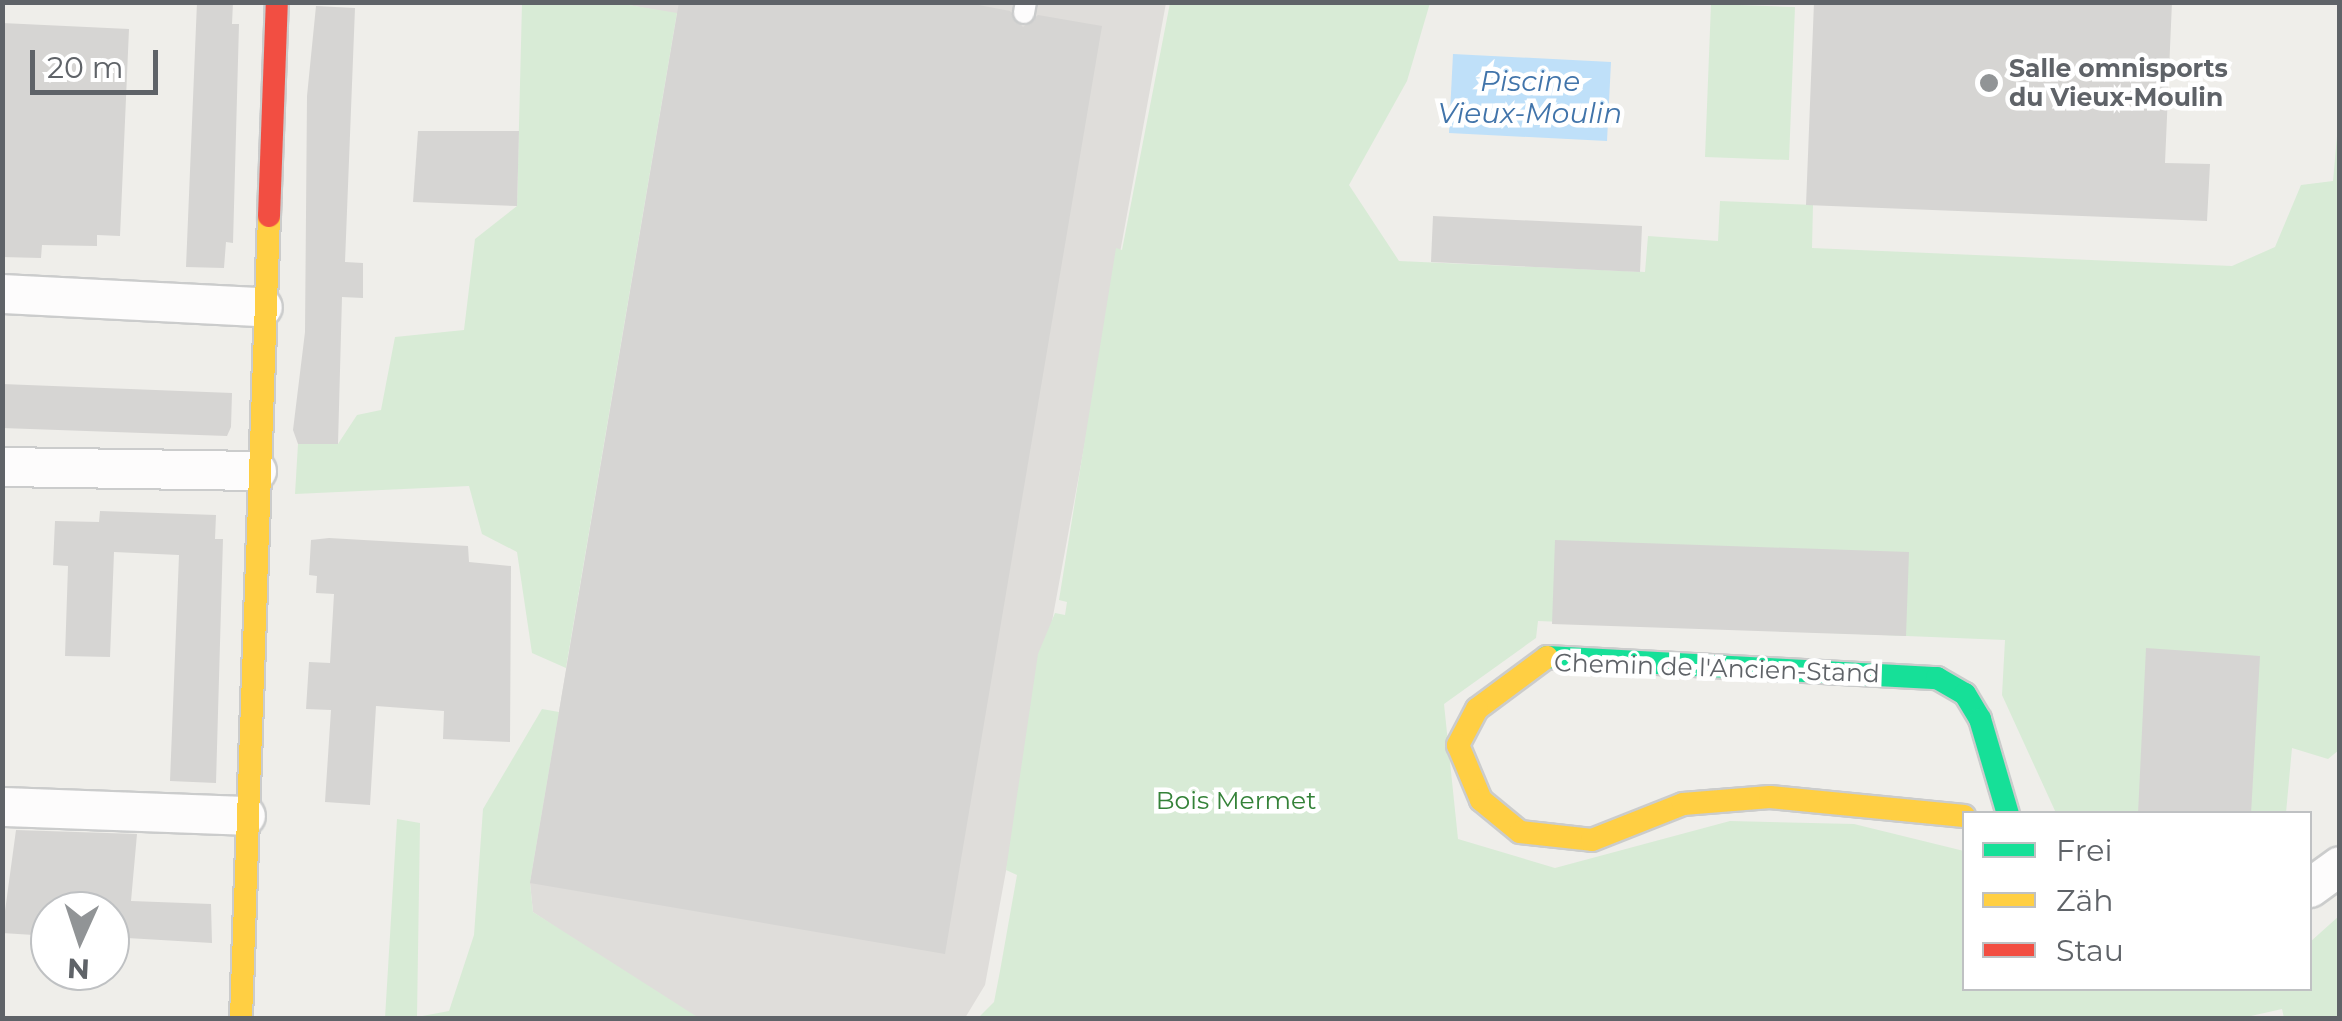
<!DOCTYPE html>
<html>
<head>
<meta charset="utf-8">
<style>
	body { margin:0 }
	#map { position:relative; width:2342px; height:1021px; overflow:hidden; background:#efeeea; font-family:Montserrat,sans-serif }
	div>[style] { position:absolute }
	[style*='--x'] { left:calc(var(--x)*1px); top:calc(var(--y)*1px); width:calc(var(--w)*1px); rotate:calc(var(--a)*1deg) }
	.industrial>* { inset:0; background:#dfddda }
	.green>* { inset:0; background:#d8ebd6 }
	.water>* { inset:0; background:#bfe0f9 }
	.building>* { inset:0; background:#d6d5d3 }
	.roads { filter:drop-shadow(2px 0 #cbcccc) drop-shadow(-2px 0 #cbcccc) drop-shadow(0 2px #cbcccc) drop-shadow(0 -2px #cbcccc) }
	.lane>* { height:20px; margin:-10px; padding:0 10px; transform-origin:10px; border-radius:10px; background:#fdfcfc }
	.street>* { height:38px; margin:-19px; padding:0 19px; transform-origin:19px; border-radius:19px; background:#fdfcfc }
	.fast>* { height:22px; margin:-11px; padding:0 11px; transform-origin:11px; border-radius:11px; background:#16e098 }
	.slow>* { height:22px; margin:-11px; padding:0 11px; transform-origin:11px; border-radius:11px; background:#ffcf43 }
	.jam>* { height:22px; margin:-11px; padding:0 11px; transform-origin:11px; border-radius:11px; background:#f24e42 }
	.dots>* { width:28px; height:28px; translate:-50% -50%; box-sizing:border-box; border:5px solid #fff; border-radius:50% }
	span { translate:-50% -50%; white-space:nowrap; text-align:center; line-height:1.15; -webkit-text-stroke:9px #fff; paint-order:stroke }
	.poi-label { font-size:25px; color:#5f6368; font-weight:700 }
	.left { translate:0 -50%; text-align:left }
	.street-label { font-size:25px; color:#5f6368 }
	.park-label { font-size:25px; color:#348238 }
	.water-label { font-size:28px; color:#4174aa; font-style:italic }
	.frame { position:absolute; inset:0; border:5px solid #5f6368; pointer-events:none }
	.legend { position:absolute; left:1962px; top:811px; width:350px; height:180px; box-sizing:border-box; background:#fff; border:2px solid #bfc1c3; margin:0; padding:12px 18px; list-style:none; font-size:30px; color:#5f6368 }
	.legend li { display:flex; align-items:center; gap:20px; height:50px }
	.legend b { width:50px; border:2px solid #bfc1c3 }
	.north { position:absolute; left:30px; top:891px; width:100px; height:100px; box-sizing:border-box; background:#fff; border:2px solid #bfc1c3; border-radius:50%; rotate:183deg; font-size:28px; font-weight:700; line-height:40px; text-align:center; color:#5f6368 }
	.north::after { content:''; display:block; margin:auto; width:35px; height:45px; background:#919496; clip-path:polygon(50% 0,100% 100%,50% 72%,0 100%) }
	.scale { position:absolute; left:30px; top:50px; width:128px; height:45px; box-sizing:border-box; border:5px solid #5f6368; border-top:0; padding-left:12px; font-size:30px; line-height:35px; white-space:nowrap; color:#5f6368; -webkit-text-stroke:8px #fff; paint-order:stroke }
</style>
</head>
<body>
<div id="map">
	<div class="industrial">
		<div style="clip-path:polygon(617px 3px,1166px 3px,985px 985px,965px 1018px,690px 1018px,533px 912px,530px 883px,677px 14px)"></div>
	</div>
	<div class="green">
		<div style="clip-path:polygon(522px 3px,617px 3px,677px 13px,566px 668px,532px 653px,517px 552px,482px 534px,469px 486px,295px 494px,298px 444px,338px 444px,357px 415px,381px 410px,395px 337px,464px 330px,475px 239px,517px 206px)"></div>
		<div style="clip-path:polygon(1170px 3px,1430px 3px,1407px 81px,1349px 185px,1399px 261px,1645px 272px,1648px 236px,1718px 241px,1720px 201px,1813px 205px,1812px 248px,2232px 266px,2275px 247px,2301px 185px,2333px 181px,2339px 114px,2339px 750px,2328px 759px,2292px 748px,2286px 813px,2056px 813px,2002px 695px,2005px 640px,1538px 621px,1536px 638px,1444px 704px,1458px 839px,1555px 868px,1730px 821px,1854px 824px,1964px 851px,1964px 988px,2310px 988px,2310px 942px,2339px 916px,2339px 1018px,2284px 1018px,2282px 1009px,2242px 1018px,978px 1018px,994px 1002px,1000px 971px,1017px 875px,1006px 870px,1038px 654px,1055px 613px,1065px 615px,1067px 602px,1059px 600px,1116px 248px,1122px 250px)"></div>
		<div style="clip-path:polygon(1711px 4px,1795px 7px,1789px 160px,1705px 157px)"></div>
		<div style="clip-path:polygon(542px 709px,559px 712px,530px 883px,533px 912px,699px 1018px,385px 1018px,397px 819px,420px 823px,417px 1017px,449px 1011px,474px 935px,483px 809px)"></div>
	</div>
	<div class="water">
		<div style="clip-path:polygon(1453px 54px,1611px 62px,1607px 141px,1449px 133px)"></div>
	</div>
	<div class="building">
		<div style="clip-path:polygon(197px 2px,233px 2px,232px 24px,239px 24px,233px 243px,226px 242px,224px 268px,186px 267px)"></div>
		<div style="clip-path:polygon(679px 2px,963px 2px,1010px 11px,1023px 27px,1038px 15px,1102px 26px,945px 954px,530px 883px)"></div>
		<div style="clip-path:polygon(1814px 2px,2172px 2px,2165px 163px,2210px 164px,2207px 221px,1806px 205px)"></div>
		<div style="clip-path:polygon(316px 6px,355px 8px,345px 262px,363px 263px,363px 298px,342px 297px,338px 444px,298px 444px,293px 430px,305px 332px,307px 96px)"></div>
		<div style="clip-path:polygon(2px 23px,129px 29px,120px 236px,97px 235px,97px 246px,42px 245px,41px 258px,2px 257px)"></div>
		<div style="clip-path:polygon(418px 131px,519px 131px,517px 206px,413px 202px)"></div>
		<div style="clip-path:polygon(1433px 216px,1642px 226px,1640px 272px,1431px 262px)"></div>
		<div style="clip-path:polygon(2px 384px,232px 393px,231px 427px,227px 436px,2px 428px)"></div>
		<div style="clip-path:polygon(100px 511px,216px 515px,215px 539px,223px 539px,216px 783px,170px 781px,179px 555px,114px 552px,110px 657px,65px 656px,68px 566px,53px 565px,55px 521px,99px 522px)"></div>
		<div style="clip-path:polygon(329px 538px,468px 546px,469px 562px,511px 566px,510px 742px,443px 739px,444px 711px,376px 706px,370px 805px,325px 802px,331px 710px,306px 709px,309px 662px,330px 663px,334px 594px,316px 593px,317px 576px,309px 575px,311px 540px)"></div>
		<div style="clip-path:polygon(1555px 540px,1909px 552px,1906px 636px,1552px 624px)"></div>
		<div style="clip-path:polygon(2146px 648px,2260px 656px,2251px 814px,2138px 814px)"></div>
		<div style="clip-path:polygon(16px 830px,137px 834px,131px 901px,211px 904px,212px 943px,110px 937px,110px 911px,50px 911px,50px 936px,2px 933px)"></div>
	</div>
	<div class="roads">
		<div class="lane">
			<div style="--x:1024;--y:13;--w:11;--a:-80"></div>
		</div>
		<div class="street">
			<div style="--x:2;--y:294;--w:261;--a:2.9"></div>
			<div style="--x:2;--y:467;--w:255;--a:0.9"></div>
			<div style="--x:2;--y:807;--w:244;--a:2.1"></div>
			<div style="--x:2310;--y:888;--w:37;--a:-36"></div>
		</div>
		<div class="fast">
			<div style="--x:1547;--y:657;--w:391;--a:3.1"></div>
			<div style="--x:1937;--y:678;--w:32;--a:30"></div>
			<div style="--x:1965;--y:694;--w:29;--a:59"></div>
			<div style="--x:1980;--y:719;--w:99;--a:73.6"></div>
		</div>
		<div class="slow">
			<div style="--x:1547;--y:657;--w:87;--a:143.4"></div>
			<div style="--x:1477;--y:709;--w:41;--a:117.8"></div>
			<div style="--x:1458;--y:745;--w:60;--a:67.3"></div>
			<div style="--x:1481;--y:800;--w:50;--a:39.4"></div>
			<div style="--x:1520;--y:832;--w:72;--a:6.3"></div>
			<div style="--x:1592;--y:840;--w:98;--a:-21.6"></div>
			<div style="--x:1683;--y:804;--w:87;--a:-4.6"></div>
			<div style="--x:1770;--y:797;--w:195;--a:5.6"></div>
			<div style="--x:241;--y:1018;--w:802;--a:-88"></div>
		</div>
		<div class="jam">
			<div style="--x:269;--y:216;--w:214;--a:-87.9"></div>
		</div>
	</div>
	<div class="dots">
		<div style="left:1989px;top:83px;background:#919496"></div>
	</div>
	<div class="poi-label">
		<span class="left" style="left:2009px;top:83px">Salle omnisports<br>du Vieux-Moulin</span>
	</div>
	<div class="street-label">
		<span style="left:1717px;top:668px;rotate:2deg">Chemin de l'Ancien-Stand</span>
	</div>
	<div class="park-label">
		<span style="left:1236px;top:800px">Bois Mermet</span>
	</div>
	<div class="water-label">
		<span style="left:1530px;top:97px">Piscine<br>Vieux-Moulin</span>
	</div>
	<div class="frame"></div>
	<ul class="legend">
	<li><b style="height:12px;background:#16e098"></b>Frei</li>
	<li><b style="height:12px;background:#ffcf43"></b>Zäh</li>
	<li><b style="height:12px;background:#f24e42"></b>Stau</li>
	</ul>
	<div class="north">N</div>
	<div class="scale">20 m</div>
</div>
</body>
</html>
